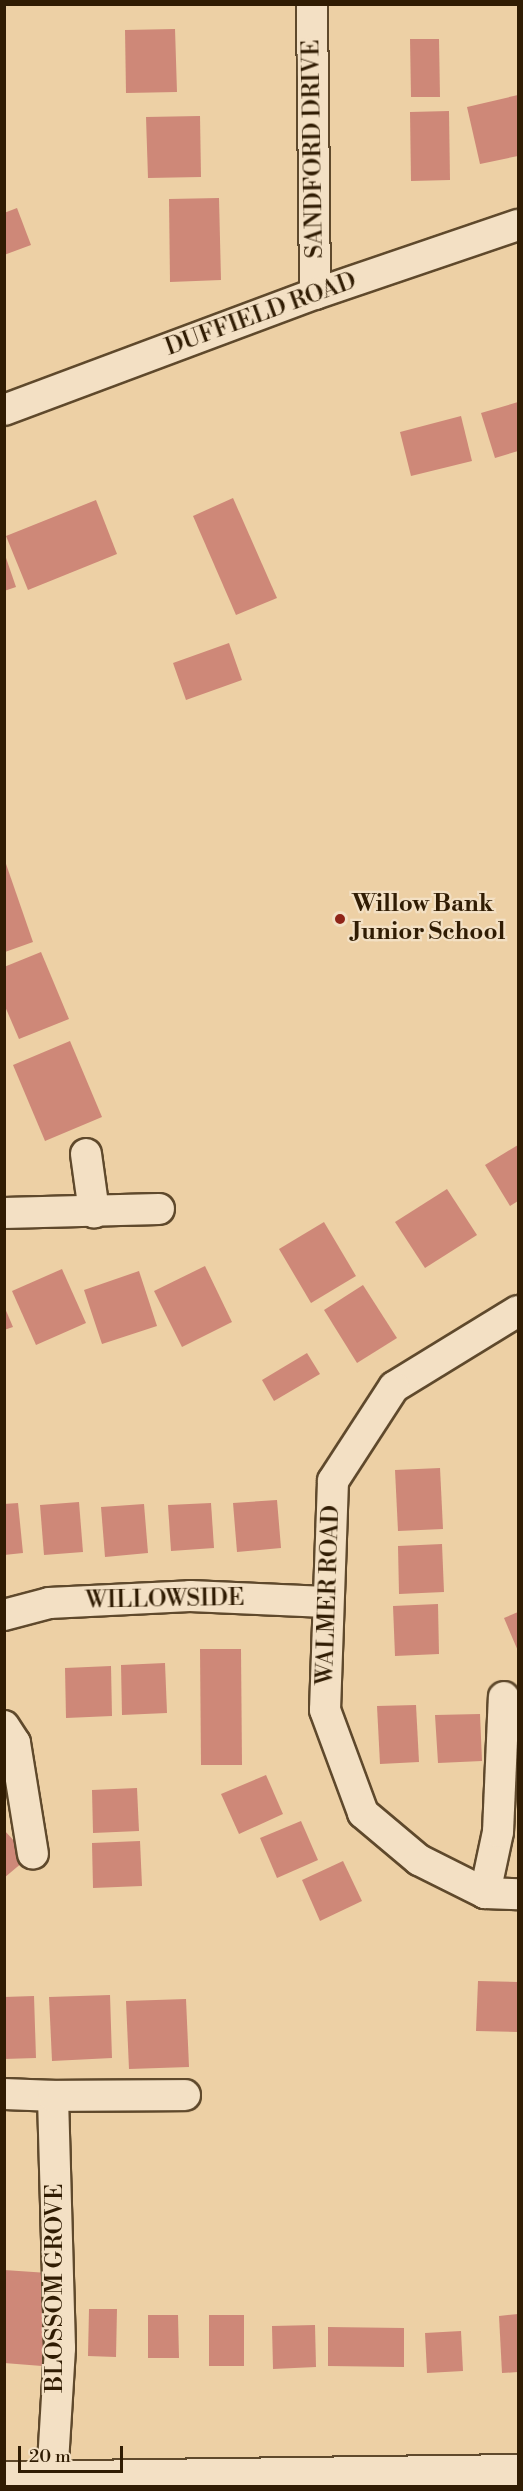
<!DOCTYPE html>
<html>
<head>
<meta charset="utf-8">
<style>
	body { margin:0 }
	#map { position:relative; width:523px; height:2491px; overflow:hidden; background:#edd0a5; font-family:"Libre Bodoni",serif }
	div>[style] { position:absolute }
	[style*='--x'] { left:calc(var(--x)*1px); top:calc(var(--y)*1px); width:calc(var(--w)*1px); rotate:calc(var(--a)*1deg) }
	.building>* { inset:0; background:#ce8878 }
	.roads { filter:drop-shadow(2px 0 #5f492c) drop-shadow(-2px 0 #5f492c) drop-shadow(0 2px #5f492c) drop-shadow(0 -2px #5f492c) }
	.street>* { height:30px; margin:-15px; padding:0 15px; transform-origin:15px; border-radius:15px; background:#f3e0c4 }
	.secondary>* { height:33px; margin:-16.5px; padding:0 16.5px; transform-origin:16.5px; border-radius:16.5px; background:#f3e0c4 }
	.dots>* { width:16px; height:16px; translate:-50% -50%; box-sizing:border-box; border:3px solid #f3e0c4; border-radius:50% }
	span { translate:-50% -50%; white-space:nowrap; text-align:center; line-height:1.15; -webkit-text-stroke:4.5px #f3e0c4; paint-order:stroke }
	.street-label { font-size:24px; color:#301c03 }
	.poi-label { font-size:24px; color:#301c03; font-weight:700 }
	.left { translate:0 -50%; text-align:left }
	.frame { position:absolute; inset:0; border:6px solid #301c03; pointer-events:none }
	.scale { position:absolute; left:18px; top:2446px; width:105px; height:27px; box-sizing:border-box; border:3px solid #301c03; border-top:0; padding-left:8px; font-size:18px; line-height:21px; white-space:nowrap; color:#301c03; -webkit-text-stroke:4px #f3e0c4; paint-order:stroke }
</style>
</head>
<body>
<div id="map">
	<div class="building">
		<div style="clip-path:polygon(175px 29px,177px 92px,126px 93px,125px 30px)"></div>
		<div style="clip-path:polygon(410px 39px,439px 39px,440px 97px,411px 97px)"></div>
		<div style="clip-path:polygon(518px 95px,518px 156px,480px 164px,467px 107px)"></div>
		<div style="clip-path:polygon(449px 111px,450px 180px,411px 181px,410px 112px)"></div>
		<div style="clip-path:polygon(200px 116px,201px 177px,148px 178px,146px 117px)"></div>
		<div style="clip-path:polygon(219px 198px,221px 280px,170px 282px,169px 199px)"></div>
		<div style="clip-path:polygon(17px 208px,31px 245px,4px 255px,4px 213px)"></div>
		<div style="clip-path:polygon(518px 402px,518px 451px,495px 458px,481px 413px)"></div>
		<div style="clip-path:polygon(461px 416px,472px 461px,411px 476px,400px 432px)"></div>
		<div style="clip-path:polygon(233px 498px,277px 598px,236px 615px,193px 516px)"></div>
		<div style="clip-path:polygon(96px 500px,117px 554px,28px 590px,6px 536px)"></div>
		<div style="clip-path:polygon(4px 552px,16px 587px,4px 591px)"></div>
		<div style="clip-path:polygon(229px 643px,242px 680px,186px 700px,173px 663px)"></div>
		<div style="clip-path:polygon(5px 861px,33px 942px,5px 952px)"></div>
		<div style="clip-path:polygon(41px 952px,69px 1019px,19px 1039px,4px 1004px,4px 967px)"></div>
		<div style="clip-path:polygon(70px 1041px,102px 1117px,45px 1141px,13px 1065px)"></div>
		<div style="clip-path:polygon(518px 1145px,518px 1201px,510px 1206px,485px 1165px)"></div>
		<div style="clip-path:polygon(447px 1189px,477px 1235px,425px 1268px,395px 1222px)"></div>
		<div style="clip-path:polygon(324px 1222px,356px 1276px,311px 1303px,279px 1249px)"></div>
		<div style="clip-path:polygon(205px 1266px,232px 1322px,182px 1347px,154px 1291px)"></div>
		<div style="clip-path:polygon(62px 1269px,86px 1323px,36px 1345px,12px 1291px)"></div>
		<div style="clip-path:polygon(139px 1271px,157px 1326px,102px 1344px,84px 1290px)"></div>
		<div style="clip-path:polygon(363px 1285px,397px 1338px,357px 1363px,324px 1310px)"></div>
		<div style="clip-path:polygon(4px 1306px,13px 1327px,4px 1330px)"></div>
		<div style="clip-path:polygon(307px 1353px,320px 1374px,274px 1401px,262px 1380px)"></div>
		<div style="clip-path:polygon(440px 1468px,443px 1529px,398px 1531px,395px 1470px)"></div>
		<div style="clip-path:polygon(277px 1500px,281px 1548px,237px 1552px,233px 1503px)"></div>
		<div style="clip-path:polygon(79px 1502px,83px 1552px,44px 1555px,40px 1505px)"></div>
		<div style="clip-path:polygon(18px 1503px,23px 1553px,4px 1555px,4px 1504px)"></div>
		<div style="clip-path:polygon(211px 1503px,214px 1548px,171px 1551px,168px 1505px)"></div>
		<div style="clip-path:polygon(144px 1504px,148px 1553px,105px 1557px,101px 1507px)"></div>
		<div style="clip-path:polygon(442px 1544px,444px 1592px,399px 1594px,398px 1546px)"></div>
		<div style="clip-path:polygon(438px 1604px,439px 1654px,395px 1656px,393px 1606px)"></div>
		<div style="clip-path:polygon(518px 1612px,518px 1651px,504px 1618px)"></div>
		<div style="clip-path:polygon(200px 1649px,241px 1649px,242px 1765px,201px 1765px)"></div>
		<div style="clip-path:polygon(165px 1663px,167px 1713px,122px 1715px,121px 1665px)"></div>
		<div style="clip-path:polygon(111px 1666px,112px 1716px,66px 1718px,65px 1668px)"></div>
		<div style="clip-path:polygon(416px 1705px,419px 1762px,380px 1764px,377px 1706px)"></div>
		<div style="clip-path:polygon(480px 1714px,482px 1761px,438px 1763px,435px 1715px)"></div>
		<div style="clip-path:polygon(266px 1775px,283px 1814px,239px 1834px,221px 1794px)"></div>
		<div style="clip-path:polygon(137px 1788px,139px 1831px,93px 1833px,92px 1790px)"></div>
		<div style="clip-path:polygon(301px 1821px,318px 1860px,277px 1878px,260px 1838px)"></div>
		<div style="clip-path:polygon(4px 1830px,29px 1857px,4px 1878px)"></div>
		<div style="clip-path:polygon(140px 1841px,142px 1886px,93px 1888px,92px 1843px)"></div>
		<div style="clip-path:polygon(343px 1861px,362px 1901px,320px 1921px,302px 1880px)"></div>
		<div style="clip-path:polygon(478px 1981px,518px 1982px,518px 2032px,476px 2031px)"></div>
		<div style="clip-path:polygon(110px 1995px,112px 2058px,52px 2061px,49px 1997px)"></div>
		<div style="clip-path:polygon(34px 1996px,36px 2058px,4px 2059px,4px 1997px)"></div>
		<div style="clip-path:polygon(186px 1999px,189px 2067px,129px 2069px,126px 2001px)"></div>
		<div style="clip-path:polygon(4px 2270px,48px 2273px,42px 2366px,4px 2363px)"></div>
		<div style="clip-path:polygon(89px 2309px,117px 2309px,116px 2357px,88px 2356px)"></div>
		<div style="clip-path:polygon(518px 2314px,518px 2372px,502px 2373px,499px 2316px)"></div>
		<div style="clip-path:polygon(148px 2315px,178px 2315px,179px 2358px,148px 2358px)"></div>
		<div style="clip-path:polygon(209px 2315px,244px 2315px,244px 2366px,209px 2366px)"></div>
		<div style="clip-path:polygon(315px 2325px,316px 2367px,273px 2369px,272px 2326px)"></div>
		<div style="clip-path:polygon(328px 2327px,404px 2328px,404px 2367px,328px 2366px)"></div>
		<div style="clip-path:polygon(461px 2331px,463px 2371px,427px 2373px,425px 2333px)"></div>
	</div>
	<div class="roads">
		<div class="street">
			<div style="--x:312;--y:4;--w:290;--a:89.4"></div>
			<div style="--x:4;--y:410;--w:332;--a:-20.5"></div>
			<div style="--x:315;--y:294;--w:214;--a:-18.8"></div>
			<div style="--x:86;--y:1154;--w:59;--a:82.1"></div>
			<div style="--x:4;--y:1213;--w:155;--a:-1.5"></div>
			<div style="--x:518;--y:1311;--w:145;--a:148.5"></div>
			<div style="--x:394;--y:1387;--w:112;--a:123"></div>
			<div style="--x:333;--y:1481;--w:229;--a:92"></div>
			<div style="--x:325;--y:1710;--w:110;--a:69.7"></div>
			<div style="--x:363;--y:1813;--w:73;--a:40"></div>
			<div style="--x:419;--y:1860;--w:74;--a:26.6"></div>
			<div style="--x:485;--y:1893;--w:33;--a:2"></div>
			<div style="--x:4;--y:1615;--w:47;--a:-14.9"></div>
			<div style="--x:49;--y:1603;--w:141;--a:-2.8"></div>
			<div style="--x:190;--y:1596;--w:136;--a:2.5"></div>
			<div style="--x:4;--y:1726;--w:20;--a:57"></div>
			<div style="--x:15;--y:1743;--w:112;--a:80.8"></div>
			<div style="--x:485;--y:1893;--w:62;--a:-78"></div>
			<div style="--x:498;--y:1832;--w:135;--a:-87.5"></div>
			<div style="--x:4;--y:2094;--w:49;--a:2.3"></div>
			<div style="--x:52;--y:2479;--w:131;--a:-86.5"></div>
			<div style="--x:60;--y:2348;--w:252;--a:-91.6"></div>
			<div style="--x:53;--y:2096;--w:132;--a:-0.4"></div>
		</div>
		<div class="secondary">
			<div style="--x:4;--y:2478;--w:514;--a:-0.78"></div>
		</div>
	</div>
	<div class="dots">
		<div style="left:340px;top:919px;background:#8f2418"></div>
	</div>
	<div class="street-label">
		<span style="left:314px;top:149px;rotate:-91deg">SANDFORD DRIVE</span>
		<span style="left:261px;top:315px;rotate:-20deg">DUFFIELD ROAD</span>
		<span style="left:329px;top:1595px;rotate:-88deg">WALMER ROAD</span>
		<span style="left:165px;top:1600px;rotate:-1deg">WILLOWSIDE</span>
		<span style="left:56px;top:2288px;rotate:-90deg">BLOSSOM GROVE</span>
	</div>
	<div class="poi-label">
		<span class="left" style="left:352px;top:919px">Willow Bank<br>Junior School</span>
	</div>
	<div class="frame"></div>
	<div class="scale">20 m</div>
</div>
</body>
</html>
